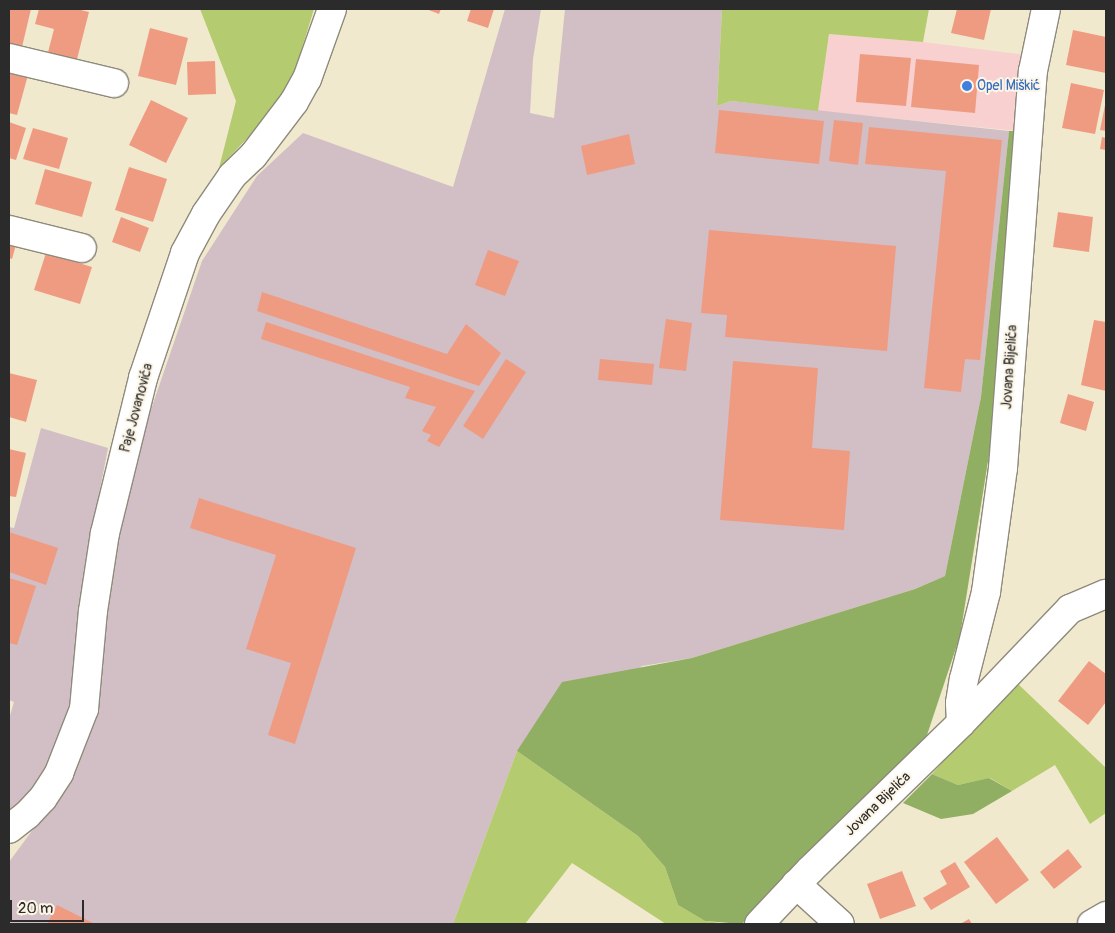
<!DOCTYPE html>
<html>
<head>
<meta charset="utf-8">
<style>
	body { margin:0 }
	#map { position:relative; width:1115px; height:933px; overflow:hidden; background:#f1e9ce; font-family:Pangolin,sans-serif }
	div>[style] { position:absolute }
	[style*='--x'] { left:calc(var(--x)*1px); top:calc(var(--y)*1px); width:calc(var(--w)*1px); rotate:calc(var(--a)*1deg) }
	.built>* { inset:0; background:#f7d0cf }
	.industrial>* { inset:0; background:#d2bec5 }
	.green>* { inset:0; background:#b5cb6f }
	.forest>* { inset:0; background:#90af62 }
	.building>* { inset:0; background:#ef9b82 }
	.roads { filter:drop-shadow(1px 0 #8e8a7c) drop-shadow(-1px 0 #8e8a7c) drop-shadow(0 1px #8e8a7c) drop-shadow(0 -1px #8e8a7c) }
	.minor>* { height:28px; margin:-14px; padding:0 14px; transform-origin:14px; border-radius:14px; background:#fff }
	.dots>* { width:14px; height:14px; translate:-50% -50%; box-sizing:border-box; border:2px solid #fcf5e5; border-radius:50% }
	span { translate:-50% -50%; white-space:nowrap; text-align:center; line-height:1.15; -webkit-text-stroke:4px #fcf5e5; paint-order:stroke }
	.shop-label { font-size:14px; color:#366cbe }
	.left { translate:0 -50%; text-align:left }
	.street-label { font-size:14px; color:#2b2b2b }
	.frame { position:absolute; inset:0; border:10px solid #2b2b2b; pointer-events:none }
	.scale { position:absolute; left:10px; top:900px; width:74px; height:22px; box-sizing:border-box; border:2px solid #2b2b2b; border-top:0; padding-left:6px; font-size:15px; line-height:18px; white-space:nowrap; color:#2b2b2b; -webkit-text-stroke:4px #fcf5e5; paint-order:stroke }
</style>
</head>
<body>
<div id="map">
	<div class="built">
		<div style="clip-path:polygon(829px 34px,923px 42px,1025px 55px,1018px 131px,818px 111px)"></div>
	</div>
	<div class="industrial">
		<div style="clip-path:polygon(505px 9px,541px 9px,533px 59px,530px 113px,554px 118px,565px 9px,722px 9px,717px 106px,731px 101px,1009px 131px,981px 397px,945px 576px,915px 589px,692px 658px,642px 666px,517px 751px,453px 924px,9px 924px,9px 862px,37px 824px,103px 613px,136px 453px,202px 261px,257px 176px,303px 133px,453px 187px)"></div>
		<div style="clip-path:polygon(41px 428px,108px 448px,93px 525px,72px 706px,39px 787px,9px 814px,9px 719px,14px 702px,9px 700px,9px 527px,14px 528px)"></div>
	</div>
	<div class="green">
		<div style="clip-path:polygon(200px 9px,314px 9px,291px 84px,258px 127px,219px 168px,236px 101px)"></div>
		<div style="clip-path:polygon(722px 9px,929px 9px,923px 42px,829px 34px,818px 111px,731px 101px,717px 106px)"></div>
		<div style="clip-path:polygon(1014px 680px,1106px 768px,1106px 813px,1090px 824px,1055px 765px,1012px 791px,990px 778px,958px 785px,932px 774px)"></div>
		<div style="clip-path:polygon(517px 751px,638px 836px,665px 867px,678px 905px,705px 921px,728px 924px,666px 924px,572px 863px,525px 924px,453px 924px)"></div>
	</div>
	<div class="forest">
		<div style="clip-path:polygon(1009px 131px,1018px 131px,993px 430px,960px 636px,927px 735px,901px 768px,869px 794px,742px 924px,705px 921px,678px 905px,665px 867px,638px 836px,517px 751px,562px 682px,692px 658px,915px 589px,945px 576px,981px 397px)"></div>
		<div style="clip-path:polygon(932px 774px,958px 785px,989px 778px,1012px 791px,973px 814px,941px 819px,903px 803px)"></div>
	</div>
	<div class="building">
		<div style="clip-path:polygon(9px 9px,31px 9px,22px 47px,9px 44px)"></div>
		<div style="clip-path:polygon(39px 9px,77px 9px,89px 12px,75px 67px,46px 60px,54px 29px,35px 24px)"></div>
		<div style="clip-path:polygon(426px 9px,441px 9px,439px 14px)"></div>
		<div style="clip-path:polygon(471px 9px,494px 9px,488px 28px,467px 21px)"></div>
		<div style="clip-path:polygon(957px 9px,991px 9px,984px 40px,951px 33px)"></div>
		<div style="clip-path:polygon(150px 28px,188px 38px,176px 85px,138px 76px)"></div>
		<div style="clip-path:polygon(1073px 30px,1106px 37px,1106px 73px,1066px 65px)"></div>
		<div style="clip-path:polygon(860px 54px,911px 58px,906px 106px,856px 102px)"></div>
		<div style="clip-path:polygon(916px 59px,979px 65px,975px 113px,911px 107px)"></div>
		<div style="clip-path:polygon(215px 61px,216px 94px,188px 95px,187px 62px)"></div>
		<div style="clip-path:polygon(9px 70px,28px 75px,17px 115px,9px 113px)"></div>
		<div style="clip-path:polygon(1071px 83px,1104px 90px,1095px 134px,1062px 128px)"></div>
		<div style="clip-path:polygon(151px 100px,188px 118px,166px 163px,129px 145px)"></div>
		<div style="clip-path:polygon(1105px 105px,1106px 105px,1106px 131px,1100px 130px)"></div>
		<div style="clip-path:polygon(719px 110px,824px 121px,819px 164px,715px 153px)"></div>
		<div style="clip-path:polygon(834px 120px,863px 123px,858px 165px,829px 161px)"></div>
		<div style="clip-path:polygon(9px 122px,26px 128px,16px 160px,9px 158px)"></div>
		<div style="clip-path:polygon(869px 127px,1002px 140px,980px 360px,965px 359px,961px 392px,924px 388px,946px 171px,865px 164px)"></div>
		<div style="clip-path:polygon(33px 128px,68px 138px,59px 169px,23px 159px)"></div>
		<div style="clip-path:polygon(629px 134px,635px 164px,587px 175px,581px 146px)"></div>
		<div style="clip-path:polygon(1102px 137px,1106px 138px,1106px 150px,1100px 149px)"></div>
		<div style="clip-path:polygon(129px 167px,167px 179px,153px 222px,115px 210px)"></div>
		<div style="clip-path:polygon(45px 169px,92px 182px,82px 217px,35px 204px)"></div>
		<div style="clip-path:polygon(1058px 212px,1093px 217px,1089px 252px,1053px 247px)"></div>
		<div style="clip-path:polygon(121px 217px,149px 228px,140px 252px,112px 242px)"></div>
		<div style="clip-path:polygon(709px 230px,896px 246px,887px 351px,725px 337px,727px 315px,701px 313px)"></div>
		<div style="clip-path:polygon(9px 239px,17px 241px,12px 259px,9px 258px)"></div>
		<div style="clip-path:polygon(488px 250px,519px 261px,505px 296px,475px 285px)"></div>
		<div style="clip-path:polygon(46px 253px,92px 267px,80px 304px,34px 290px)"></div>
		<div style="clip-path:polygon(262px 292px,447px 354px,466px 324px,501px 353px,479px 386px,257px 311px)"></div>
		<div style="clip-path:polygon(666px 319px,692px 323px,686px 371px,659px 368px)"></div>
		<div style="clip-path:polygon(1094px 320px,1106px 322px,1106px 391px,1081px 385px)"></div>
		<div style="clip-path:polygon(266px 322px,475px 391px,439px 447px,427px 441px,431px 435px,422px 431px,436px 407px,405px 398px,410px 387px,261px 339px)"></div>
		<div style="clip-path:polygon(506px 359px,526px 372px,483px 439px,463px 426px)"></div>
		<div style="clip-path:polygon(600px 359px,654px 364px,652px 385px,598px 380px)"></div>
		<div style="clip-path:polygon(733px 361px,818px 368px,812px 448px,850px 451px,844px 530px,720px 520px)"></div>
		<div style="clip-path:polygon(9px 373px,37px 380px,26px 422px,9px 417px)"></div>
		<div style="clip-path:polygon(1068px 394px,1094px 402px,1086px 431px,1060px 423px)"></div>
		<div style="clip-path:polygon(9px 449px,26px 453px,16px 497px,9px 496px)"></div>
		<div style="clip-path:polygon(199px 498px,356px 548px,295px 744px,268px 735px,291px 663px,246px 649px,276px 555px,190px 528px)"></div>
		<div style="clip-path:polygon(9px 532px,58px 548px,46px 585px,9px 572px)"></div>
		<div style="clip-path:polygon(9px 578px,36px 586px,17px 645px,9px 643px)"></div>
		<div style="clip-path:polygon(1089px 661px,1106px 674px,1106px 702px,1088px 725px,1058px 701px)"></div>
		<div style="clip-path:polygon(997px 837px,1029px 880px,996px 904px,964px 862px)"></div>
		<div style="clip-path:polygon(1068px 849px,1082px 867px,1054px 889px,1040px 872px)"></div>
		<div style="clip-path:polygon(955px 862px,970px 887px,931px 910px,923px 898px,947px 884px,940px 871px)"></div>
		<div style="clip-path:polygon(902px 871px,916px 906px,880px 919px,867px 884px)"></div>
		<div style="clip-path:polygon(57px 905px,95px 924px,47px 924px)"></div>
		<div style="clip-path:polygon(969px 919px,972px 924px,960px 924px)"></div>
	</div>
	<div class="roads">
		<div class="minor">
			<div style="--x:9;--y:58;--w:108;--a:13.4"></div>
			<div style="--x:9;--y:230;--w:75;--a:13.9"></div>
			<div style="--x:961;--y:723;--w:158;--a:-46.3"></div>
			<div style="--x:1070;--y:609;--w:39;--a:-23"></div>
			<div style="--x:9;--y:829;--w:23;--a:-38"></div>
			<div style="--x:27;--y:815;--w:23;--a:-47"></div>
			<div style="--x:43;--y:798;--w:30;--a:-57"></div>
			<div style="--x:59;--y:773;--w:69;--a:-68.7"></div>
			<div style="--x:84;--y:709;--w:98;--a:-84.8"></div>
			<div style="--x:93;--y:611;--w:79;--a:-81.3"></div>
			<div style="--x:105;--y:533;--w:160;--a:-76.2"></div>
			<div style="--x:143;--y:378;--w:132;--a:-71.4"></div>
			<div style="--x:185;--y:253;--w:44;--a:-61.7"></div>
			<div style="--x:206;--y:214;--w:46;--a:-55.6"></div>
			<div style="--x:232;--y:176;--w:29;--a:-44"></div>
			<div style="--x:253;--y:156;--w:68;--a:-52.8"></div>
			<div style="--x:294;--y:102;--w:26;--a:-61"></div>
			<div style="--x:307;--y:79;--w:74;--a:-70.3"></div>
			<div style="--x:796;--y:884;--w:59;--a:42.3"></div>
			<div style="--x:759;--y:924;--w:74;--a:-46.6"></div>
			<div style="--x:810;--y:870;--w:211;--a:-44.2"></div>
			<div style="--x:961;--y:723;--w:20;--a:-93"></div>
			<div style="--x:960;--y:703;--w:24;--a:-81"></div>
			<div style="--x:964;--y:679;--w:90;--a:-75.8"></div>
			<div style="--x:986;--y:592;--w:125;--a:-82.2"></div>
			<div style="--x:1003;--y:468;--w:398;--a:-85.7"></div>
			<div style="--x:1033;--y:71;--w:63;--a:-78.2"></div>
			<div style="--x:1092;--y:924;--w:16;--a:-30"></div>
		</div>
	</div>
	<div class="dots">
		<div style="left:967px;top:86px;background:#3f7fe0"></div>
	</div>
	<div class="shop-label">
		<span class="left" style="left:977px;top:86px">Opel Miškić</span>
	</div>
	<div class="street-label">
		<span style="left:1010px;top:367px;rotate:-86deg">Jovana Bijelića</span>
		<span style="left:137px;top:408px;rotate:-75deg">Paje Jovanovića</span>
		<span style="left:878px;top:804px;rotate:-44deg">Jovana Bijelića</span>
	</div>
	<div class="frame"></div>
	<div class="scale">20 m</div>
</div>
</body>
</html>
